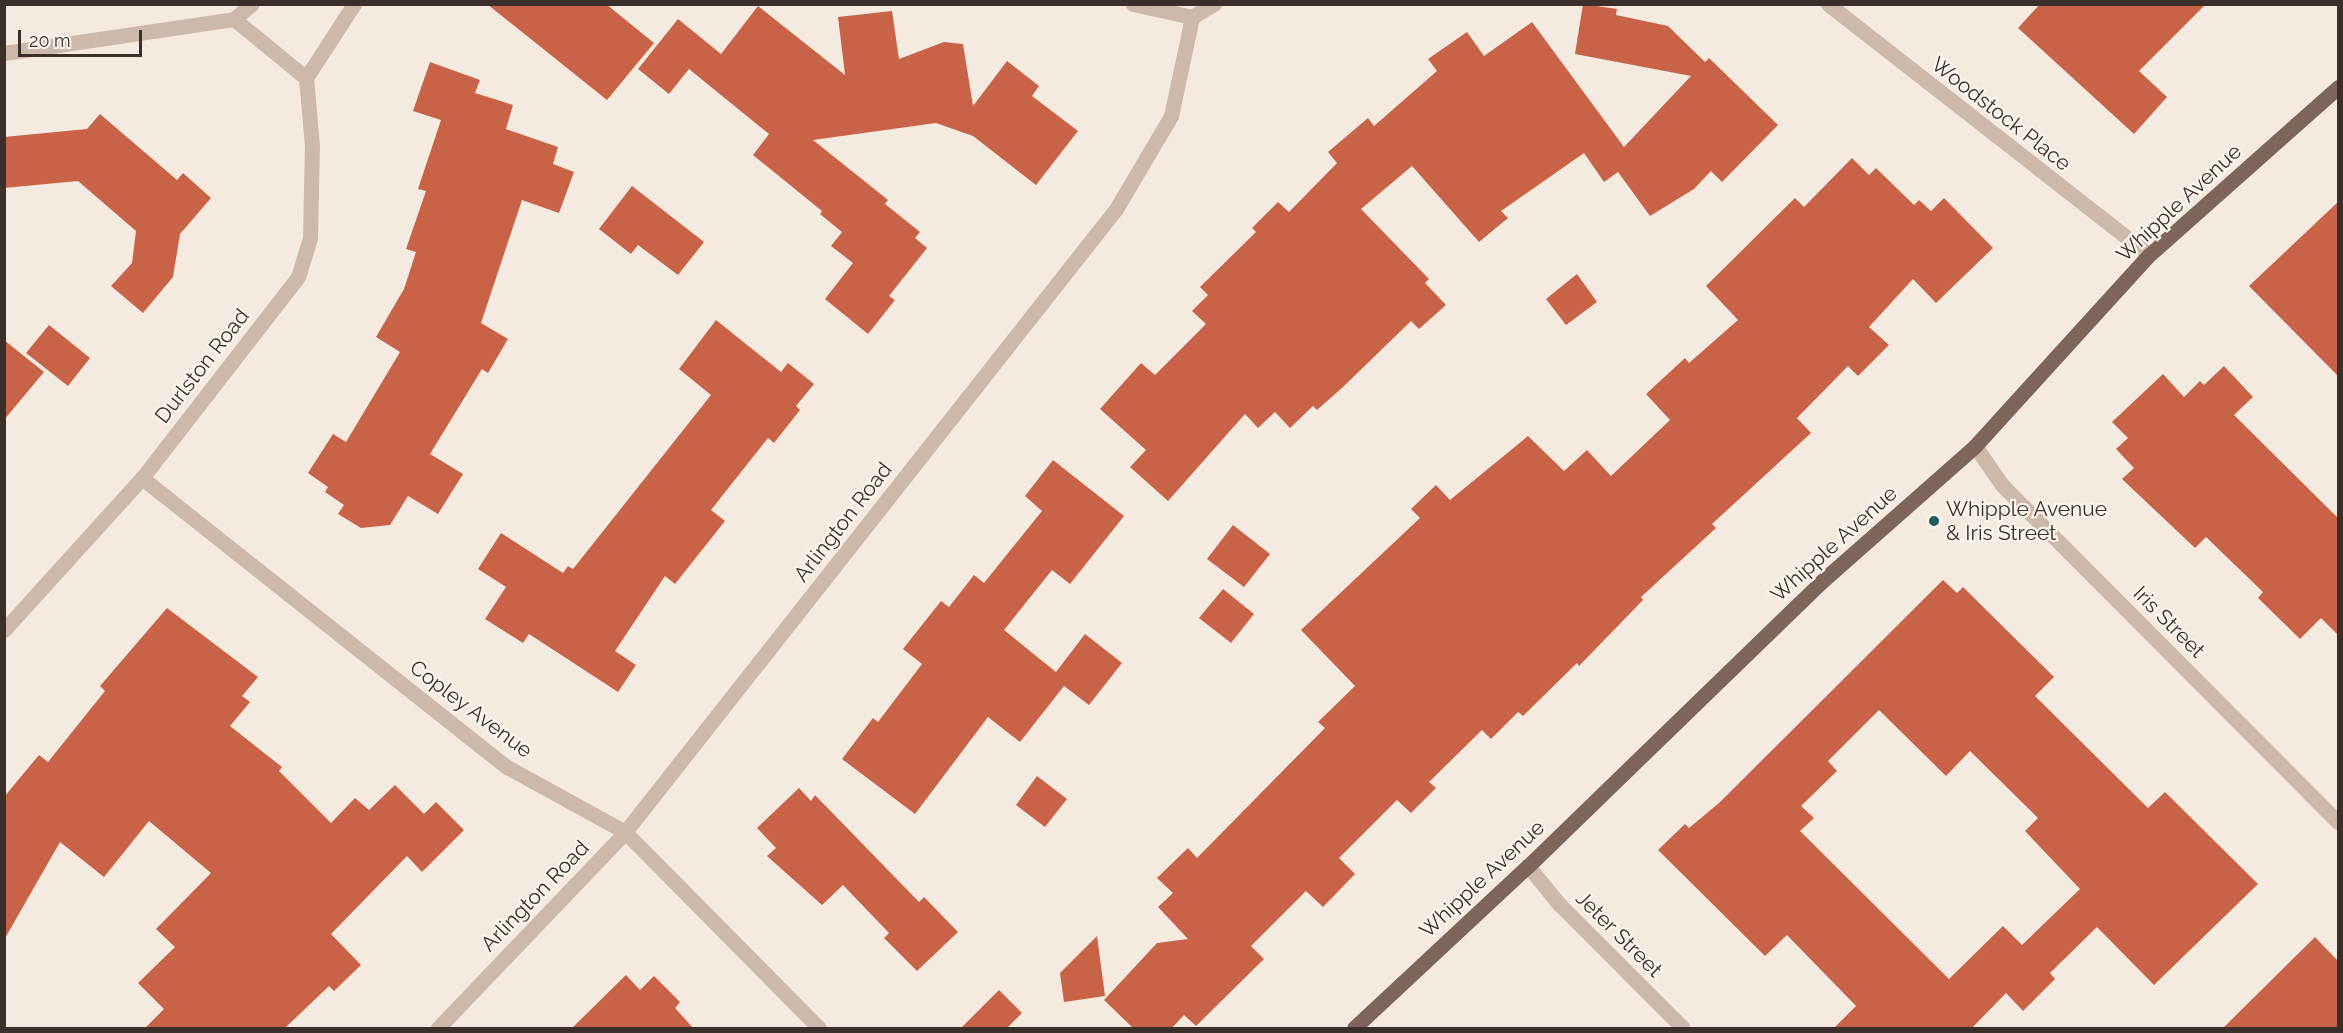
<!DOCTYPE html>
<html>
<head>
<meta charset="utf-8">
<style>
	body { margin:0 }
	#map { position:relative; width:2343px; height:1033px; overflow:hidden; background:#f4eae0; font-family:Raleway,sans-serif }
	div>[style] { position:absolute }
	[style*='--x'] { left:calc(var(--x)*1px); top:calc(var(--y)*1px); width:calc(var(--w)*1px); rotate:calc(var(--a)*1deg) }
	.building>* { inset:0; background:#c96348 }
	.minor>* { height:15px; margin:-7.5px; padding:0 7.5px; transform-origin:7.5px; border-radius:7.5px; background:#cdb9ab }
	.major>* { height:15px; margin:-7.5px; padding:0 7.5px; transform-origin:7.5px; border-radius:7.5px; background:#7d655b }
	.dots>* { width:16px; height:16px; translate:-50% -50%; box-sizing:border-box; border:3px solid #fbf4ed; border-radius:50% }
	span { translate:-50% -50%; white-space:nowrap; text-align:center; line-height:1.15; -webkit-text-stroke:4.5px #fbf4ed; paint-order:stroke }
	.street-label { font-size:21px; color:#3a2f2a }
	.poi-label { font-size:21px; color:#3a2f2a }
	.left { translate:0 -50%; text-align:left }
	.frame { position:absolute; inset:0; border:6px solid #3a2f2a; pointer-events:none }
	.scale { position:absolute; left:18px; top:30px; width:124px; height:27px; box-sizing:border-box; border:3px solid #3a2f2a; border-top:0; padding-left:8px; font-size:18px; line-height:21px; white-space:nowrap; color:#3a2f2a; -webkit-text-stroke:4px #fbf4ed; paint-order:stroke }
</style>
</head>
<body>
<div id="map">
	<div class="building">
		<div style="clip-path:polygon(487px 4px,606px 4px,654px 43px,607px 100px)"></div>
		<div style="clip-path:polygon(1583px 4px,1617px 9px,1616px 15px,1668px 26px,1705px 62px,1709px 58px,1778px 125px,1722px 182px,1711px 171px,1694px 189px,1650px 216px,1618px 172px,1604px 182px,1584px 153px,1501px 211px,1508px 218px,1479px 242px,1412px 166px,1361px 209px,1429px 279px,1425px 283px,1446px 305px,1419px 329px,1411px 321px,1343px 387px,1317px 410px,1313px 406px,1290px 428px,1275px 412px,1258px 428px,1245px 414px,1168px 501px,1130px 467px,1146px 450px,1100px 409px,1141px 363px,1155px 375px,1206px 324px,1192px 311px,1208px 295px,1200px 287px,1256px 232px,1252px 228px,1278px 202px,1289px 212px,1337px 163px,1328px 152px,1368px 118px,1374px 126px,1437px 71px,1428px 59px,1467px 32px,1484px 56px,1532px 22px,1624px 147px,1691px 76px,1575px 54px)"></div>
		<div style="clip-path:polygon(2040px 4px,2206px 4px,2139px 71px,2167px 97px,2134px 134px,2018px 28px)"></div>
		<div style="clip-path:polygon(758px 6px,845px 75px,838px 17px,892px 11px,899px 59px,944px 42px,963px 44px,973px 106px,1007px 61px,1039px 86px,1032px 96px,1078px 131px,1036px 185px,973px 136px,936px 123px,813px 140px,888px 200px,885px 204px,920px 232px,915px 238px,927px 248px,889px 296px,895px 300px,868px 334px,825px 299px,853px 263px,831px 246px,842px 232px,820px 214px,822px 211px,753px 155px,769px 134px,689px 69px,669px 94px,638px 69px,678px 19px,721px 54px)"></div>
		<div style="clip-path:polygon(430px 62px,480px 80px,475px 93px,513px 105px,506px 129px,558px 147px,553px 164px,574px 172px,559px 213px,522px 200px,481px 323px,508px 339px,488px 373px,482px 369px,430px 454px,463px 474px,438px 514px,408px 496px,390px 525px,361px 528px,338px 514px,344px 505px,325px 492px,328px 487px,308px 473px,333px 434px,346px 442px,400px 352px,376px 337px,404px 289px,416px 252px,406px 249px,426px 191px,418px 189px,441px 120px,413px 111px)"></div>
		<div style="clip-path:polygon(100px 114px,177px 180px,183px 173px,211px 198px,180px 234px,173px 277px,143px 313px,111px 286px,132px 263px,136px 231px,78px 181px,4px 188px,4px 137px,87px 129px)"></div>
		<div style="clip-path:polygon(1852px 158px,1869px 175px,1876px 168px,1914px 205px,1919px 200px,1931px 211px,1944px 198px,1993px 248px,1936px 303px,1913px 279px,1869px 327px,1889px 345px,1858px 376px,1848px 366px,1797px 418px,1811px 433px,1712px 524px,1716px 528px,1641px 597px,1643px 600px,1579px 666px,1577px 663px,1523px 716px,1518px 712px,1491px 739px,1482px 730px,1429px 782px,1436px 788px,1411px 813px,1397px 800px,1339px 858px,1355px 874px,1323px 907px,1306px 891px,1251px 946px,1264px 959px,1196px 1026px,1184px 1015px,1171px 1029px,1134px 1029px,1104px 1000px,1157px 943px,1188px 939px,1158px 907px,1173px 893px,1157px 878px,1188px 848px,1197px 858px,1325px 728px,1318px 722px,1355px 686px,1301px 630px,1420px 518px,1411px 509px,1436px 485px,1450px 500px,1528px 436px,1564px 471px,1587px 450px,1611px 476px,1670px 420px,1646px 394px,1685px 358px,1689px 363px,1738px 320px,1706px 286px,1795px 198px,1804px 207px)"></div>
		<div style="clip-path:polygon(632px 186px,704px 242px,678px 275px,638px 245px,631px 254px,599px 229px)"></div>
		<div style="clip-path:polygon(2338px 202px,2338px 376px,2249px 286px)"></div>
		<div style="clip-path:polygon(1577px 274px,1597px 302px,1566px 325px,1546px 299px)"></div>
		<div style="clip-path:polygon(716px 320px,781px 372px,788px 363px,814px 384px,796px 406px,800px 410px,774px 443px,768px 438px,711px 510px,725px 521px,675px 584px,665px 576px,615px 651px,636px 665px,618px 692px,529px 634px,523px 643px,485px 619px,506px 587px,478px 569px,501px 533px,563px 573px,568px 566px,573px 569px,711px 395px,679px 369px)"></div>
		<div style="clip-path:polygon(49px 325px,90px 358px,68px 386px,26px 353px)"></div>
		<div style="clip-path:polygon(4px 340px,44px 372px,4px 420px)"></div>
		<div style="clip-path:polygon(2224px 366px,2253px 397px,2234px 415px,2338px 518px,2338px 635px,2321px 618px,2300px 639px,2258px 598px,2263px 592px,2206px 537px,2195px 548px,2122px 479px,2134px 468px,2116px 449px,2128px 438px,2112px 422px,2163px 374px,2184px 397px,2200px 381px,2204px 385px)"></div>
		<div style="clip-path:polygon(1053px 460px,1124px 516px,1070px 584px,1052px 570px,1004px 630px,1056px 672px,1085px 634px,1122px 663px,1089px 705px,1064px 686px,1020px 742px,988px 717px,915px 814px,842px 759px,873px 718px,878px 722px,922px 664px,903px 649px,941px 601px,949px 607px,974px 575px,984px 583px,1042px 511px,1025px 496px)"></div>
		<div style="clip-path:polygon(1233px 525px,1270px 554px,1244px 587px,1207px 559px)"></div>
		<div style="clip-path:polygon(evenodd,1943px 580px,1957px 593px,1963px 587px,2054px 677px,2035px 696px,2148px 808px,2165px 792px,2258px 884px,2154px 985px,2097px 927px,2050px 973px,2055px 979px,2023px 1011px,2006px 993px,1971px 1029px,1833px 1029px,1856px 1006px,1787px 935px,1765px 956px,1658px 850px,1685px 824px,1689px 828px,1719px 803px,1943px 580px,1879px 710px,1946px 776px,1970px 751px,2038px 818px,2025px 831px,2080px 889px,2022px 945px,2003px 926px,1949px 979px,1800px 831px,1814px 818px,1801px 806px,1837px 771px,1828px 761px,1879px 710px)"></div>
		<div style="clip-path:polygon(1223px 589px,1254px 614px,1231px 643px,1199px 618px)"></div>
		<div style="clip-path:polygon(167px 608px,258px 677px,242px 696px,250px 702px,230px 726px,282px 767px,279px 771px,331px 823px,355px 798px,369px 810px,395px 785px,424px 814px,436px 802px,464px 830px,422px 872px,407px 856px,331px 934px,361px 965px,334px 991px,329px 986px,284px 1029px,144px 1029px,164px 1009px,138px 983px,175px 947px,156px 929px,211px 873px,149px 821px,104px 877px,60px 842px,4px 940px,4px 797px,39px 755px,48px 762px,105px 691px,100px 686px)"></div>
		<div style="clip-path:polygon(1037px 776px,1067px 799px,1045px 827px,1016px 805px)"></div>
		<div style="clip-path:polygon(799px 788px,811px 801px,815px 795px,919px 902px,924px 897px,958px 932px,917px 971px,884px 938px,889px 933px,843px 885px,822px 905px,767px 856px,776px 848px,757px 828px)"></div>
		<div style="clip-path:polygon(1097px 936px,1105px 996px,1064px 1002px,1060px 973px)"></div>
		<div style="clip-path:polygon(2315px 937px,2338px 961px,2338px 1029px,2222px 1029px)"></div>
		<div style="clip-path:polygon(626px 975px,640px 990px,654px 976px,680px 1002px,675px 1008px,694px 1029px,571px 1029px)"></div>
		<div style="clip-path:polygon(999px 990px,1022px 1013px,1006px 1029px,960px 1029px)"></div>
	</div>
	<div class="minor">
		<div style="--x:1133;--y:4;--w:60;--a:12.4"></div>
		<div style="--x:1828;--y:4;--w:407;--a:38"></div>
		<div style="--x:234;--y:19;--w:23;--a:-40"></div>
		<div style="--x:4;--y:53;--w:232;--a:-8.4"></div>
		<div style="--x:234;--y:19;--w:93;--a:39.3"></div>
		<div style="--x:306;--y:78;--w:88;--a:-57"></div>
		<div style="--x:1975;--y:446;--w:47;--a:55.3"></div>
		<div style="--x:2002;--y:485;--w:476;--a:45.1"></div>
		<div style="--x:142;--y:478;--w:466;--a:38.4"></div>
		<div style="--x:507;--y:767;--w:135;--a:28.8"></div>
		<div style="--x:625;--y:832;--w:276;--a:45.3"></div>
		<div style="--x:4;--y:630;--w:205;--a:-47.8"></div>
		<div style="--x:142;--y:478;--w:254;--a:-52.2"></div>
		<div style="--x:298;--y:277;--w:41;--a:-72.9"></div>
		<div style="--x:310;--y:238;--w:92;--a:-88.8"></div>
		<div style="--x:312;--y:146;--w:68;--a:-95"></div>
		<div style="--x:1528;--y:866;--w:49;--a:50.8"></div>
		<div style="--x:1559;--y:904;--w:175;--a:45"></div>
		<div style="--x:438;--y:1028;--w:271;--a:-46.3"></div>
		<div style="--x:625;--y:832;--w:793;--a:-51.76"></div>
		<div style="--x:1116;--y:209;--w:108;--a:-59.4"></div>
		<div style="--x:1171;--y:116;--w:101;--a:-78"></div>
		<div style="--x:1192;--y:17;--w:26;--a:-31"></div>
	</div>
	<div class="major">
		<div style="--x:1354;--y:1028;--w:238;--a:-43"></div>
		<div style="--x:1528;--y:866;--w:408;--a:-44.1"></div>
		<div style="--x:1821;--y:582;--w:205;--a:-41.4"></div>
		<div style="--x:1975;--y:446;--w:258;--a:-47.7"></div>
		<div style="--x:2149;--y:255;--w:253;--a:-41.6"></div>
	</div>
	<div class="dots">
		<div style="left:1934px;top:521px;background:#1e5c5e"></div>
	</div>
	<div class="street-label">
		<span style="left:2001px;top:114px;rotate:38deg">Woodstock Place</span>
		<span style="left:2179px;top:203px;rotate:-43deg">Whipple Avenue</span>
		<span style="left:202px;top:366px;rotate:-52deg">Durlston Road</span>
		<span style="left:843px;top:522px;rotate:-52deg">Arlington Road</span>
		<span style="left:1834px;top:544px;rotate:-42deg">Whipple Avenue</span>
		<span style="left:2169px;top:622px;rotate:45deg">Iris Street</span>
		<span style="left:471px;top:709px;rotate:37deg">Copley Avenue</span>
		<span style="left:1482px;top:879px;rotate:-43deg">Whipple Avenue</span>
		<span style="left:535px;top:896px;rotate:-46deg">Arlington Road</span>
		<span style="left:1619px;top:934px;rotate:45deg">Jeter Street</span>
	</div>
	<div class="poi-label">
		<span class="left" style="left:1946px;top:521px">Whipple Avenue<br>&amp; Iris Street</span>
	</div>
	<div class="frame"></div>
	<div class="scale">20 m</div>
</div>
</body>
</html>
